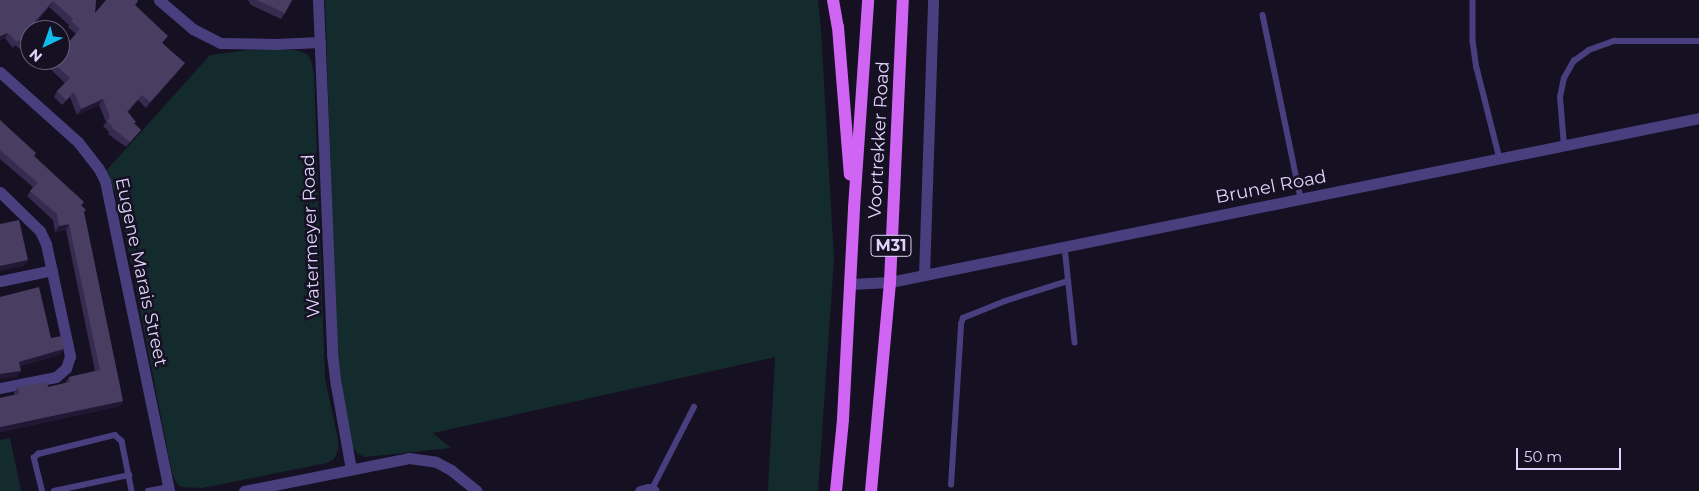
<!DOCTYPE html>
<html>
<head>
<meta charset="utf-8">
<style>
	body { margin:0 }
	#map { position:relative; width:1699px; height:491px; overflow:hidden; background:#161023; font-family:Montserrat,sans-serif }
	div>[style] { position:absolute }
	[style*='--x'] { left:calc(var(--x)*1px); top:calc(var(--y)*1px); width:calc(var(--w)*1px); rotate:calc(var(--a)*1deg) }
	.green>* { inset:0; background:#142b2d }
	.lane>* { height:5.5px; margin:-2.75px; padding:0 2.75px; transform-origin:2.75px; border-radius:2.75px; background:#493f7f }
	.street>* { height:11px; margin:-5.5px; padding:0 5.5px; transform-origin:5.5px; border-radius:5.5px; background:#493f7f }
	.primary>* { height:12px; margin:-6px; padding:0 6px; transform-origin:6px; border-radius:6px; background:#d065f4 }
	.wall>* { inset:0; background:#372b50 }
	.shaded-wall>* { inset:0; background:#221836 }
	.building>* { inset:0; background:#493d62 }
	span { translate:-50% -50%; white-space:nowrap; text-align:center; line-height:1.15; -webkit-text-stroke:5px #161023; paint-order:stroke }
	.shield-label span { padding:1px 4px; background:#161023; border:1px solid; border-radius:4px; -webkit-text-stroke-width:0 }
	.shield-label { font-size:16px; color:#dfd5fc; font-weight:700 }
	.street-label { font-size:18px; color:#dfd5fc }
	.north { position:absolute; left:20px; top:20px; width:50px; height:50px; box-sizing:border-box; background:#161023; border:1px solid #665f7a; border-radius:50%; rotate:222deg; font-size:14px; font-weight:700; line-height:20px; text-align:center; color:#dfd5fc }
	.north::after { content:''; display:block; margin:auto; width:18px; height:22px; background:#12bbec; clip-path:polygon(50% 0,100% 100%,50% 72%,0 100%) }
	.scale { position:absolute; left:1516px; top:448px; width:105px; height:22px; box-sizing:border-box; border:2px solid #dfd5fc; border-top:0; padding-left:6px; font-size:15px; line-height:18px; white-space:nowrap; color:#dfd5fc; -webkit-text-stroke:4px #161023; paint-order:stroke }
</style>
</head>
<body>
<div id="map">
	<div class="green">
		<div style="clip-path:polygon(325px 0,818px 0,821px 30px,834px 260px,818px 491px,768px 491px,775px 357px,433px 433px,451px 448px,365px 457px,357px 453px,352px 446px,337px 355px)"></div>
		<div style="clip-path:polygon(248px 50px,296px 50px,307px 54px,311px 60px,314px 74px,325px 378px,338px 440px,338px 450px,334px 459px,327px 463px,202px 488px,181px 487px,176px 482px,172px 473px,130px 259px,115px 192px,106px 171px,210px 55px)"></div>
		<div style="clip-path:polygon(10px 438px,21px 491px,0 491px,0 440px)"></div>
	</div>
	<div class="lane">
		<div style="--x:1473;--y:0;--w:41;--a:90"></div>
		<div style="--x:1473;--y:41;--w:27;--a:82"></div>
		<div style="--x:1477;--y:68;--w:94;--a:75.8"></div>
		<div style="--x:1263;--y:15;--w:188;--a:78.3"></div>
		<div style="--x:1564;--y:146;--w:49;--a:-94.7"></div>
		<div style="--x:1560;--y:97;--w:19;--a:-78"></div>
		<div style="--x:1564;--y:78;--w:20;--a:-60"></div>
		<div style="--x:1574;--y:61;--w:19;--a:-36"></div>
		<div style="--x:1589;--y:50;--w:27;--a:-20"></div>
		<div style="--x:1614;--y:41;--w:85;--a:0"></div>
		<div style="--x:1065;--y:247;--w:96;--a:84"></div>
		<div style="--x:951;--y:485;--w:161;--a:-86.4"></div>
		<div style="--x:961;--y:324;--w:6;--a:-72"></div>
		<div style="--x:963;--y:318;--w:45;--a:-22"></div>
		<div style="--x:1005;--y:301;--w:66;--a:-17.6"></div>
		<div style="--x:652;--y:489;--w:92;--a:-62.9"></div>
		<div style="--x:42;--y:491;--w:34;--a:-104"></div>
		<div style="--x:34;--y:458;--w:6;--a:-45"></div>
		<div style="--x:38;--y:454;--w:79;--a:-13.9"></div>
		<div style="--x:115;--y:435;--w:9;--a:41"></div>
		<div style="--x:122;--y:441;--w:51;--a:78.7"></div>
		<div style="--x:54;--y:491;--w:77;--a:-12"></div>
		<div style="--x:148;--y:491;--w:20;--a:-11"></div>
	</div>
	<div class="street">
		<div style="--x:159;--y:0;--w:45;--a:40.5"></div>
		<div style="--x:193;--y:29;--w:30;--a:27"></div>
		<div style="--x:220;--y:43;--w:55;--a:1"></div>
		<div style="--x:275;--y:44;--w:45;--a:-2.5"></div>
		<div style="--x:318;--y:0;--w:354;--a:87.7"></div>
		<div style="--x:332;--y:354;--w:31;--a:83"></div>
		<div style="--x:336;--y:385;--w:85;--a:79.9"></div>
		<div style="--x:0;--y:72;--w:105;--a:41.9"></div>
		<div style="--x:78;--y:142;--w:34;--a:52"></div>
		<div style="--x:99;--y:169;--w:13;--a:63"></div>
		<div style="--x:105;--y:181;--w:317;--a:78.3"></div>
		<div style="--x:0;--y:192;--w:56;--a:44.3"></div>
		<div style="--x:40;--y:231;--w:14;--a:65"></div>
		<div style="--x:46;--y:244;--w:115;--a:77.9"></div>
		<div style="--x:70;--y:356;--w:13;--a:108"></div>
		<div style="--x:66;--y:368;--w:13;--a:138"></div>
		<div style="--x:56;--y:377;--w:57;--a:168.9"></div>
		<div style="--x:924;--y:275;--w:275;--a:-88.1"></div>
		<div style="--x:0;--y:281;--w:53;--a:-11.9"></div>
		<div style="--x:850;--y:284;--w:40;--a:-2.9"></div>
		<div style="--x:890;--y:282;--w:825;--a:-11.46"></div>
		<div style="--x:244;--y:491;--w:168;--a:-11.3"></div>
		<div style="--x:409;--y:458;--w:27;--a:8"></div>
		<div style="--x:436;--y:462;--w:17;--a:28"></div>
		<div style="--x:451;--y:470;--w:33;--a:39"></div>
		<div style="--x:640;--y:491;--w:8;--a:-14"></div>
		<div style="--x:648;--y:489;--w:6;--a:18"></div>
	</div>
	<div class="primary">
		<div style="--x:833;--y:0;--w:27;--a:80"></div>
		<div style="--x:838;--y:27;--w:148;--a:85.4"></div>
		<div style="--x:836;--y:491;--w:72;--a:-84.4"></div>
		<div style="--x:843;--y:419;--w:211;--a:-87"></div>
		<div style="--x:854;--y:208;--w:208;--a:-86.1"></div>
		<div style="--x:871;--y:491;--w:210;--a:-84.8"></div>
		<div style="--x:890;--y:282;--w:282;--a:-87.4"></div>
	</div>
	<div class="wall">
		<div style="clip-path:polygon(0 0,96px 0,95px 13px,138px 1px,135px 5px,181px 68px,146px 108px,138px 100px,128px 112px,134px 124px,141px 130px,126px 147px,108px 134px,109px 132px,103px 126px,106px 122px,99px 105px,77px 115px,70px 97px,62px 105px,54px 97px,57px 91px,65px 83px,47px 66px,44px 69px,34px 60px,60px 60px,61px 51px,76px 34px,68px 27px,69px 25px,49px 7px,30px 30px,30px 57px,15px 45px,13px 48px,5px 38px,0 40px)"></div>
		<div style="clip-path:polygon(248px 0,292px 0,285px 13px,281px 19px,251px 5px)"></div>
		<div style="clip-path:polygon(0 120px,81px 205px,84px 212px,123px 401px,120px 406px,0 432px,0 398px,14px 395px,14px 393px,18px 387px,48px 387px,65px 383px,69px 377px,95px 371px,66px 230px,55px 232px,53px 220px,27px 196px,33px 187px,0 159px)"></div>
	</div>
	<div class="shaded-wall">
		<div style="clip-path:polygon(53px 1px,49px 7px,29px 30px,33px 24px)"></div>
		<div style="clip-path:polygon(8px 33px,5px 38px,0 40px,0 36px)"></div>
		<div style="clip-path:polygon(185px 63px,181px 68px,146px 108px,150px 102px)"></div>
		<div style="clip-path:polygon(103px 99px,99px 105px,77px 115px,81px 109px)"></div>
		<div style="clip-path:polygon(141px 130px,137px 135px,126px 147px,130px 142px)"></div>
		<div style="clip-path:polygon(69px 224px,66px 230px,55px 232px,59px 226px)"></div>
		<div style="clip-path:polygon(28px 260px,24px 266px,0 271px,0 266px)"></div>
		<div style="clip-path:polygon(64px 349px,60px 355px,15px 368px,19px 362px)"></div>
		<div style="clip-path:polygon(21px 371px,17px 377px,0 379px,0 374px)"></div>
		<div style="clip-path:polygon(123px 401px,120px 406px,0 432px,0 427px)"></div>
	</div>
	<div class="building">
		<div style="clip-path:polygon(0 0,96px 0,95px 13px,106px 0,137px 0,138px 1px,135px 5px,168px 36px,162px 43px,185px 63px,150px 102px,142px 95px,127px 111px,136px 122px,134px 123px,141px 130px,130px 142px,112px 128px,113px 127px,107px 121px,110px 117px,103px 99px,81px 109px,74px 92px,66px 100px,57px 91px,70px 78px,50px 60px,47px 64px,44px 60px,60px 60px,60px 50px,61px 51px,80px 29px,71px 21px,73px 19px,53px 1px,33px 24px,39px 30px,30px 30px,30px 48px,19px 40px,17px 42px,8px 33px,0 36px)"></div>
		<div style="clip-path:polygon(257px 0,292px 0,285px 13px)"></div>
		<div style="clip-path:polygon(0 120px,36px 153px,34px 156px,84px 202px,81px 205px,86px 210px,84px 212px,123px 401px,0 427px,0 398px,19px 394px,18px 387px,47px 382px,48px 387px,70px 382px,69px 377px,100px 370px,69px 224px,59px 226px,57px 214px,30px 191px,38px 183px,0 150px)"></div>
		<div style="clip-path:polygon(19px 220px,28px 260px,0 266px,0 224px)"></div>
		<div style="clip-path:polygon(39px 287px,51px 338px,62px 336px,64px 349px,19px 362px,21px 371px,0 374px,0 297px)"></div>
	</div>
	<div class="shield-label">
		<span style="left:891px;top:246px">M31</span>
	</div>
	<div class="street-label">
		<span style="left:879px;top:140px;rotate:-87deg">Voortrekker Road</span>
		<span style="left:1271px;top:187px;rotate:-11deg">Brunel Road</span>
		<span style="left:311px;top:236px;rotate:-92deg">Watermeyer Road</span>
		<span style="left:141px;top:272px;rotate:78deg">Eugene Marais Street</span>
	</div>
	<div class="north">N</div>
	<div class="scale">50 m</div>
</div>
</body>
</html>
